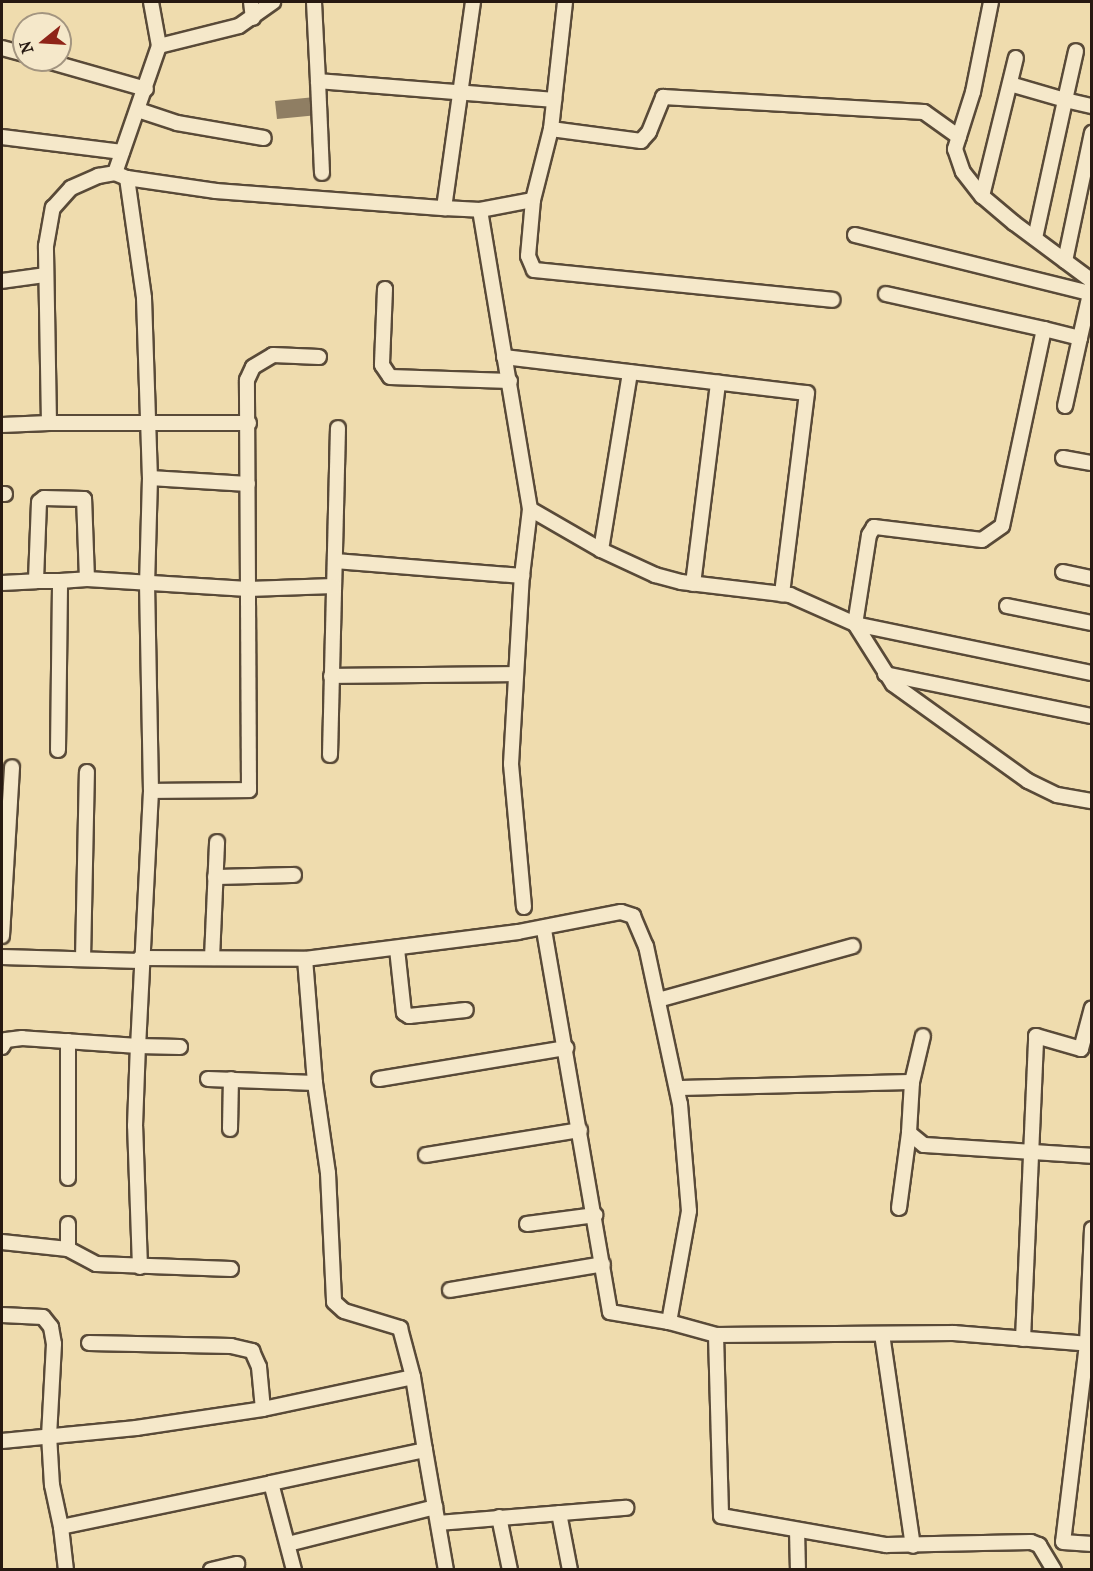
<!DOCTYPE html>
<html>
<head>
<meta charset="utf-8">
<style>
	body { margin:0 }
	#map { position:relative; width:1093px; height:1571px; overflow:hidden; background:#efdcae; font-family:"IM FELL French Canon",serif }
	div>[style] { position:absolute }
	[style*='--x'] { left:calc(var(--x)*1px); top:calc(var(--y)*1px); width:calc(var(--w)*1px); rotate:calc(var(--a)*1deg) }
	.building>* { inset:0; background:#8f7e63 }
	.roads { filter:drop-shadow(2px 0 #594a38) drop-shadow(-2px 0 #594a38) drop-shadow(0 2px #594a38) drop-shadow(0 -2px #594a38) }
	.street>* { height:14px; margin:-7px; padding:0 7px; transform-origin:7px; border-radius:7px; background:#f5e8ca }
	span { translate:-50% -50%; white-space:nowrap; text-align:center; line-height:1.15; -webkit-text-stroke:4.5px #f5e8ca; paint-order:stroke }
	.frame { position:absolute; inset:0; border:3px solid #271911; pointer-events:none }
	.north { position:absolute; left:12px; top:12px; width:60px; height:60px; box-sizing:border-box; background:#f5e8ca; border:2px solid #a39580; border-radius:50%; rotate:252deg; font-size:16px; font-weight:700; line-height:24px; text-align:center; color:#271911 }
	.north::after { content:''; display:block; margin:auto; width:21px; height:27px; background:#8f2418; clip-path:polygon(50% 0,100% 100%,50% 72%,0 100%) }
</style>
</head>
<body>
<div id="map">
	<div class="building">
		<div style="clip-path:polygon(315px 97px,318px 115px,277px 119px,275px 101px)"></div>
	</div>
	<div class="roads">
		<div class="street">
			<div style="--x:151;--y:2;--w:45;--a:79.7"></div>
			<div style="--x:251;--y:2;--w:16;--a:83"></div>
			<div style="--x:314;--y:2;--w:79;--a:87.1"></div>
			<div style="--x:318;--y:81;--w:237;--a:4.6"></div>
			<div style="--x:991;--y:2;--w:92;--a:101.3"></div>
			<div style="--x:973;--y:92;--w:60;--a:107.5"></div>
			<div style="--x:955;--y:149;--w:24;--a:71"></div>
			<div style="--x:963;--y:172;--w:31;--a:52"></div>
			<div style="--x:982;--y:196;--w:42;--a:40.2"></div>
			<div style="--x:1014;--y:223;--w:97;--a:36.6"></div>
			<div style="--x:2;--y:48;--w:23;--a:15"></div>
			<div style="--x:44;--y:60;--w:106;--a:15.9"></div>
			<div style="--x:318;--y:81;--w:92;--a:87.5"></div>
			<div style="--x:1010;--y:84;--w:57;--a:16.2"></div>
			<div style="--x:1065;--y:100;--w:50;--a:-77.3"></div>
			<div style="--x:138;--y:110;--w:41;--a:18.4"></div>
			<div style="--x:177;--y:123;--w:88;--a:9.8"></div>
			<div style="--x:551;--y:129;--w:91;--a:7.6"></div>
			<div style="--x:641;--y:141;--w:12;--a:-48"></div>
			<div style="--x:649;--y:132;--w:38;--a:-68"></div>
			<div style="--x:663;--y:97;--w:261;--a:3.3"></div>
			<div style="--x:924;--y:112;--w:43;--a:35.5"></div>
			<div style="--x:2;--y:137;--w:121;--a:7.1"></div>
			<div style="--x:115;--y:173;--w:134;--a:-70.9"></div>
			<div style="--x:159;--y:46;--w:82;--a:-14"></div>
			<div style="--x:239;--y:26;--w:42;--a:-35.2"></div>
			<div style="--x:127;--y:178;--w:90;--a:8.3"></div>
			<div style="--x:216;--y:191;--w:229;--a:4.3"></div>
			<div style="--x:444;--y:208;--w:208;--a:-82"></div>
			<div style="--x:982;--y:196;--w:142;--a:-76.2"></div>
			<div style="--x:533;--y:200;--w:56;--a:95.1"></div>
			<div style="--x:528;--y:256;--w:15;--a:67"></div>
			<div style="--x:534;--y:270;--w:300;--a:5.7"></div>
			<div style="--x:444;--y:208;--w:36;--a:3"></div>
			<div style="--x:855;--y:235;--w:242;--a:13.9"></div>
			<div style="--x:1035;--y:238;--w:141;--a:-77.7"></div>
			<div style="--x:1065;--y:100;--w:28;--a:13"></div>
			<div style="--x:1065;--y:261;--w:131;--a:-78.1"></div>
			<div style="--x:2;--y:281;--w:43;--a:-7.9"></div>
			<div style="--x:1092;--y:285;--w:54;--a:102.8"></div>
			<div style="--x:1080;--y:338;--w:37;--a:-166"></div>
			<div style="--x:1044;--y:329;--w:201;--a:102"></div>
			<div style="--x:1002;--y:526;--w:24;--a:145"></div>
			<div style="--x:982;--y:540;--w:109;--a:-173.1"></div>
			<div style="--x:874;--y:527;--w:9;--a:122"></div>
			<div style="--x:869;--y:535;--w:90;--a:98.9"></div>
			<div style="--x:855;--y:624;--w:242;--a:11.7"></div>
			<div style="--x:385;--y:289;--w:76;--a:92.3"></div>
			<div style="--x:382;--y:365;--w:14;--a:56"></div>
			<div style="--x:390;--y:377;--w:120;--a:1.9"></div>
			<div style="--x:886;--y:294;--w:162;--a:12.5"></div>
			<div style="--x:504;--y:357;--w:305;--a:6.8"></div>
			<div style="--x:807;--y:393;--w:203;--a:97.1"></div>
			<div style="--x:1065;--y:406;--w:70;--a:-77.6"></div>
			<div style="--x:49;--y:423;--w:200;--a:0"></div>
			<div style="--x:2;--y:425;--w:47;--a:-2.4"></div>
			<div style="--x:49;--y:423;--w:177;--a:-91"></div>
			<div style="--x:46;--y:246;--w:39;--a:-80"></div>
			<div style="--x:53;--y:208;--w:27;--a:-48"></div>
			<div style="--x:71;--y:188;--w:30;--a:-24"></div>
			<div style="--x:98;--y:176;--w:17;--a:-10"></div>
			<div style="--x:115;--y:173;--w:13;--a:23"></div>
			<div style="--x:127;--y:178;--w:121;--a:81.9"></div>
			<div style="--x:144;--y:298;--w:180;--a:88.1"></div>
			<div style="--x:150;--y:478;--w:105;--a:91.6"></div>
			<div style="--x:147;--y:583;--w:208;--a:88.9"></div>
			<div style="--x:151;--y:791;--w:255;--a:92.9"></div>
			<div style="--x:138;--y:1046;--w:116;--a:-176.1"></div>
			<div style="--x:22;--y:1038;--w:16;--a:173"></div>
			<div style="--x:6;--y:1040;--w:8;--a:120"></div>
			<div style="--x:1063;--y:458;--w:29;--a:10"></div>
			<div style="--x:150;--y:478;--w:98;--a:3.5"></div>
			<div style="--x:2;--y:494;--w:3;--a:0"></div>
			<div style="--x:530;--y:509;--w:82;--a:30"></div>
			<div style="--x:601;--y:550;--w:60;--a:24.8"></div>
			<div style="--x:655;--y:575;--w:27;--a:15"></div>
			<div style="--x:681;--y:582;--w:110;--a:6.8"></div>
			<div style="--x:790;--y:595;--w:71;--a:24"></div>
			<div style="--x:855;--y:624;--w:71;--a:57.7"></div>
			<div style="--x:893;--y:684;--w:166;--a:35.7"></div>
			<div style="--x:1028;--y:781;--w:32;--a:26"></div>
			<div style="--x:1057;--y:795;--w:36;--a:10"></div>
			<div style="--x:601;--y:550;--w:180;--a:-80.7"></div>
			<div style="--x:335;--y:561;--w:188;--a:4.6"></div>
			<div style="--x:1063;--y:572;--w:30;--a:12"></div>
			<div style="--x:87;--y:579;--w:161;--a:3.6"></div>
			<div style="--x:248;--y:589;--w:209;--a:-90.3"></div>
			<div style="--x:247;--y:380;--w:14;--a:-65"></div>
			<div style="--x:253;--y:367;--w:23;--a:-31"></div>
			<div style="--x:273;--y:355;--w:46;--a:2.5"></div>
			<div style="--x:2;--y:583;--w:34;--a:-3"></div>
			<div style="--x:36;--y:581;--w:24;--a:0"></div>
			<div style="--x:60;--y:581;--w:27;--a:-4"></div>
			<div style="--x:87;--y:579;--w:80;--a:-92.1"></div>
			<div style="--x:84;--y:499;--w:40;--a:-178.6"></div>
			<div style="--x:44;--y:498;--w:6;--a:141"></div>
			<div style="--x:39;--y:502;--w:79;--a:92.2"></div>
			<div style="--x:693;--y:584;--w:203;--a:-82.9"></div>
			<div style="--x:1007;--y:606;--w:87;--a:11.3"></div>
			<div style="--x:885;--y:674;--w:211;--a:11.5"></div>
			<div style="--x:331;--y:676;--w:185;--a:-0.6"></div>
			<div style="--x:58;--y:750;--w:169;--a:-89.3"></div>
			<div style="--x:330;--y:755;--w:327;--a:-88.6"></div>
			<div style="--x:151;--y:791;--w:98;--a:-0.6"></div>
			<div style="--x:249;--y:790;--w:201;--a:-90.3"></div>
			<div style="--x:248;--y:589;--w:86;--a:-2"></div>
			<div style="--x:215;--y:877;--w:79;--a:-1.5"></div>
			<div style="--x:524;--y:907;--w:144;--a:-95.2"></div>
			<div style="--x:511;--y:764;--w:188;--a:-86.7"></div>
			<div style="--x:522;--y:576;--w:67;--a:-83.2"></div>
			<div style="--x:530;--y:509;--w:303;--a:-99.5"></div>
			<div style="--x:480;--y:210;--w:54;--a:-10.7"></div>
			<div style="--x:533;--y:200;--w:73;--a:-75.8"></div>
			<div style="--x:551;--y:129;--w:128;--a:-83.7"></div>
			<div style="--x:2;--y:936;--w:169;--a:-86.6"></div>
			<div style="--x:397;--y:949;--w:64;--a:83.8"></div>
			<div style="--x:404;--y:1013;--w:6;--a:31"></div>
			<div style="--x:409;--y:1016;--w:57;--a:-6"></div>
			<div style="--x:2;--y:957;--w:138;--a:1.7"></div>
			<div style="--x:140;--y:958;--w:165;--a:0.3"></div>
			<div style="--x:305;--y:959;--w:215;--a:-7.2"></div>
			<div style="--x:518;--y:932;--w:105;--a:-11"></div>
			<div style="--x:621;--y:912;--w:13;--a:18"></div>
			<div style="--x:633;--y:916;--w:33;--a:67"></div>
			<div style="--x:646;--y:946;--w:162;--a:77.9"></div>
			<div style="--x:680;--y:1104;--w:107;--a:85.2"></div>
			<div style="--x:689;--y:1211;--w:113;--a:100.2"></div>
			<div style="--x:669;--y:1322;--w:60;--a:-170.4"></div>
			<div style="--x:610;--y:1312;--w:390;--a:-99.8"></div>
			<div style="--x:212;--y:958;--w:116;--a:-87.5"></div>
			<div style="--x:83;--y:959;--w:187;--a:-88.8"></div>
			<div style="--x:658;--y:1000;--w:202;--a:-15.5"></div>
			<div style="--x:208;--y:1079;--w:107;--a:2.1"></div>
			<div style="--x:315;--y:1083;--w:124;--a:-94.6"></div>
			<div style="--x:379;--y:1079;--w:190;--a:-9.4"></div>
			<div style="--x:912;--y:1082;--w:47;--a:-76.6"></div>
			<div style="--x:315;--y:1083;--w:91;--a:81.8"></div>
			<div style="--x:328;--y:1173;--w:129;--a:87.3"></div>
			<div style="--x:334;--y:1302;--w:13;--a:42"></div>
			<div style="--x:344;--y:1311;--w:59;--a:16.9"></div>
			<div style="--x:400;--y:1328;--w:51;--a:75.1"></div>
			<div style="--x:678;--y:1088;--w:234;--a:-1.5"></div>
			<div style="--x:912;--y:1082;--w:51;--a:93.4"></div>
			<div style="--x:909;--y:1133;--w:19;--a:39"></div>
			<div style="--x:924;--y:1145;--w:168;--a:3.7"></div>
			<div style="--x:230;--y:1129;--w:50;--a:-88.9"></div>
			<div style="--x:426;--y:1155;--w:156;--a:-9.2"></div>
			<div style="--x:68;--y:1178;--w:137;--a:-90"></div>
			<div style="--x:899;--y:1208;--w:76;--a:-82.4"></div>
			<div style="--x:527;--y:1224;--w:69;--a:-7.5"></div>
			<div style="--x:1092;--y:1229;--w:115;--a:92.5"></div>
			<div style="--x:1087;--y:1344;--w:199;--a:96.9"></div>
			<div style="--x:1063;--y:1542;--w:29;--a:4"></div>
			<div style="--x:2;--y:1242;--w:66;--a:6.1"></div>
			<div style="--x:68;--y:1249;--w:32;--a:28"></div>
			<div style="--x:96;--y:1264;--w:135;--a:2.1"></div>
			<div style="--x:68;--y:1249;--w:25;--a:-90"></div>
			<div style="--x:140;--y:1267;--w:141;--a:-92"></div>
			<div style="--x:135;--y:1126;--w:80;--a:-87.9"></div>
			<div style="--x:138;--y:1046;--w:42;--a:1.4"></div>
			<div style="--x:450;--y:1290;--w:155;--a:-9.6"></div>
			<div style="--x:2;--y:1315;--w:41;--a:2.8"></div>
			<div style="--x:43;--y:1317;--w:13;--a:51"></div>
			<div style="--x:51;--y:1327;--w:17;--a:80"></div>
			<div style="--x:54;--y:1344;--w:91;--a:93.1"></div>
			<div style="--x:49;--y:1435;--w:50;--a:86.6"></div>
			<div style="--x:52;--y:1485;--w:43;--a:77.9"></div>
			<div style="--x:61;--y:1527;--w:215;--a:-11.8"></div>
			<div style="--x:271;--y:1483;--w:90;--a:75.2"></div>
			<div style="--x:669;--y:1322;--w:49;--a:15.5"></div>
			<div style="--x:716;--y:1335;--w:238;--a:-0.5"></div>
			<div style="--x:954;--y:1333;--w:138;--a:4.6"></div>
			<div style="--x:882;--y:1334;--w:214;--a:81.7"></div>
			<div style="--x:716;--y:1335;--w:181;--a:88.4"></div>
			<div style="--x:721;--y:1516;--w:168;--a:10"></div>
			<div style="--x:886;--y:1545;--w:145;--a:-1.2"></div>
			<div style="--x:1031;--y:1542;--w:9;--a:21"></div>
			<div style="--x:1039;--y:1545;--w:29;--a:59"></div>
			<div style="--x:1023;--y:1339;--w:303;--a:-87.5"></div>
			<div style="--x:1036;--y:1036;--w:47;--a:16.1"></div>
			<div style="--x:1081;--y:1049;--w:42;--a:-75"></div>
			<div style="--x:89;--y:1343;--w:142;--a:1.2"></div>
			<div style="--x:231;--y:1346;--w:22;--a:13"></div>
			<div style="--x:252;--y:1351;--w:17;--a:66"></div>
			<div style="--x:259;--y:1367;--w:42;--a:84.6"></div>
			<div style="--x:2;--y:1441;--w:135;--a:-5.5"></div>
			<div style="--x:136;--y:1428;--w:128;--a:-8.5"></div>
			<div style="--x:263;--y:1409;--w:153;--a:-12"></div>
			<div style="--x:413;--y:1377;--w:74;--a:80.7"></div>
			<div style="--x:425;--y:1450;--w:157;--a:167.9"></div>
			<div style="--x:425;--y:1450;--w:122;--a:80.1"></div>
			<div style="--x:559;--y:1513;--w:58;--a:79.1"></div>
			<div style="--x:499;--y:1517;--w:54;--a:78.3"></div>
			<div style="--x:438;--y:1523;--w:189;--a:-4.6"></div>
			<div style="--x:61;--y:1527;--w:43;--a:83.4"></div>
			<div style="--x:797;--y:1530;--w:40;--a:88.6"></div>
			<div style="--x:288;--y:1544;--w:152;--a:-14.1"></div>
			<div style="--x:211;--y:1570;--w:27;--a:-13"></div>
		</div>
	</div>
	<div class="frame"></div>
	<div class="north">N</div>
</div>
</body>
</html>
